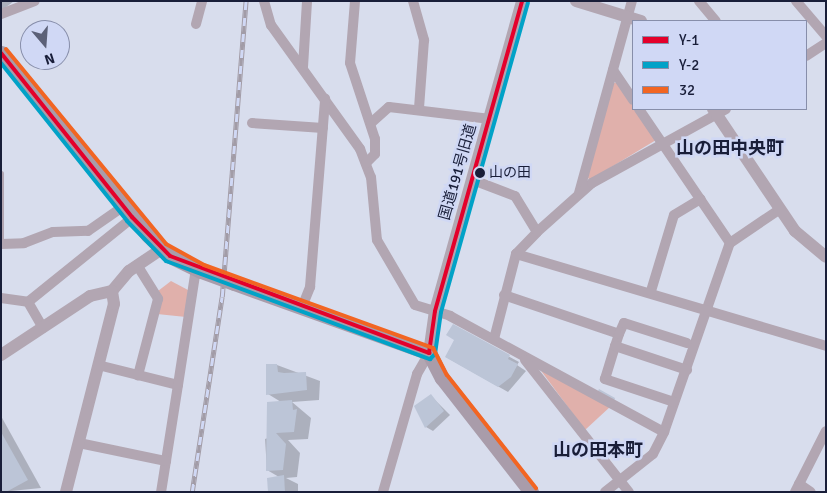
<!DOCTYPE html>
<html>
<head>
<meta charset="utf-8">
<style>
	body { margin:0 }
	#map { position:relative; width:827px; height:493px; overflow:hidden; background:#d8dded; font-family:Signika,"Noto Sans JP",sans-serif }
	div>[style] { position:absolute }
	[style*='--x'] { left:calc(var(--x)*1px); top:calc(var(--y)*1px); width:calc(var(--w)*1px); rotate:calc(var(--a)*1deg) }
	.green>* { inset:0; background:#e0b0ab }
	.shadow>* { inset:0; background:#0003 }
	.building>* { inset:0; background:#bcc5d7 }
	.service>* { height:5px; margin:-2.5px; padding:0 2.5px; transform-origin:2.5px; border-radius:2.5px; background:#b2a6b2 }
	.minor>* { height:10px; margin:-5px; padding:0 5px; transform-origin:5px; border-radius:5px; background:#b2a6b2 }
	.tertiary>* { height:12px; margin:-6px; padding:0 6px; transform-origin:6px; border-radius:6px; background:#b2a6b2 }
	.secondary>* { height:15px; margin:-7.5px; padding:0 7.5px; transform-origin:7.5px; border-radius:7.5px; background:#a99caa }
	.rail>* { height:4.5px; margin-top:-2.25px; transform-origin:0; background:repeating-linear-gradient(90deg,#d0d8f5 0 8px,#a29ca7 0 16px); box-sizing:border-box; border-block:1px solid #a29ca7 }
	.secondary-bridge>* { height:15px; margin:-7.5px; padding:0 7.5px; transform-origin:7.5px; border-radius:7.5px; background:#a99caa }
	.bus-1>* { height:4px; margin:-2px; padding:0 2px; transform-origin:2px; border-radius:2px; background:#e4002b }
	.bus-2>* { height:4px; margin:-2px; padding:0 2px; transform-origin:2px; border-radius:2px; background:#01a2c7 }
	.bus-3>* { height:4px; margin:-2px; padding:0 2px; transform-origin:2px; border-radius:2px; background:#f26522 }
	.dots>* { width:14px; height:14px; translate:-50% -50%; box-sizing:border-box; border:2px solid #d0d8f5; border-radius:50% }
	span { translate:-50% -50%; white-space:nowrap; text-align:center; line-height:1.15; -webkit-text-stroke:5px #d0d8f5; paint-order:stroke }
	.bus-label { font-size:14px; color:#191e39 }
	.left { translate:0 -50%; text-align:left }
	.street-label { font-size:15px; color:#191e39 }
	.quarter-label { font-size:18px; color:#191e39; font-weight:700 }
	.frame { position:absolute; inset:0; border:2px solid #191e39; pointer-events:none }
	.legend { position:absolute; left:632px; top:20px; width:175px; height:90px; box-sizing:border-box; background:#d0d8f5; border:1px solid #878eaa; margin:0; padding:6px 9px; list-style:none; font-size:15px; color:#191e39 }
	.legend li { display:flex; align-items:center; gap:10px; height:25px }
	.legend b { width:25px; border:1px solid #878eaa }
	.north { position:absolute; left:20px; top:20px; width:50px; height:50px; box-sizing:border-box; background:#d0d8f5; border:1px solid #878eaa; border-radius:50%; rotate:162deg; font-size:14px; font-weight:700; line-height:20px; text-align:center; color:#191e39 }
	.north::after { content:''; display:block; margin:auto; width:18px; height:22px; background:#5c6178; clip-path:polygon(50% 0,100% 100%,50% 72%,0 100%) }
</style>
</head>
<body>
<div id="map">
	<div class="green">
		<div style="clip-path:polygon(617px 82px,656px 140px,590px 180px,587px 177px,612px 84px)"></div>
		<div style="clip-path:polygon(171px 281px,188px 290px,186px 317px,157px 314px,158px 291px)"></div>
		<div style="clip-path:polygon(539px 368px,611px 406px,585px 430px)"></div>
	</div>
	<div class="shadow">
		<div style="clip-path:polygon(1px 1px,14px 1px,1px 11px)"></div>
		<div style="clip-path:polygon(453px 326px,519px 362px,517px 365px,526px 371px,508px 392px,446px 357px,456px 340px)"></div>
		<div style="clip-path:polygon(277px 365px,320px 381px,319px 400px,292px 402px,311px 418px,308px 439px,288px 440px,300px 453px,297px 477px,286px 478px,298px 484px,298px 492px,269px 492px,279px 477px,267px 470px,265px 439px,271px 437px,281px 402px,268px 394px,267px 366px)"></div>
		<div style="clip-path:polygon(431px 396px,450px 415px,433px 431px,426px 427px)"></div>
		<div style="clip-path:polygon(1px 416px,41px 488px,1px 492px)"></div>
	</div>
	<div class="building">
		<div style="clip-path:polygon(453px 324px,510px 355px,508px 359px,518px 364px,511px 377px,498px 387px,445px 357px,454px 340px,446px 335px)"></div>
		<div style="clip-path:polygon(266px 364px,277px 364px,278px 372px,284px 373px,306px 372px,307px 390px,266px 395px)"></div>
		<div style="clip-path:polygon(599px 389px,615px 398px,614px 401px,598px 391px)"></div>
		<div style="clip-path:polygon(431px 394px,444px 411px,425px 428px,414px 406px)"></div>
		<div style="clip-path:polygon(292px 400px,293px 410px,297px 409px,294px 432px,276px 433px,286px 444px,283px 470px,266px 471px,267px 402px)"></div>
		<div style="clip-path:polygon(1px 432px,28px 480px,6px 492px,1px 492px)"></div>
		<div style="clip-path:polygon(284px 475px,285px 492px,268px 492px,267px 478px)"></div>
	</div>
	<div class="service">
		<div style="--x:1;--y:173;--w:71;--a:90"></div>
	</div>
	<div class="minor">
		<div style="--x:264;--y:1;--w:25;--a:74"></div>
		<div style="--x:271;--y:25;--w:153;--a:54.3"></div>
		<div style="--x:360;--y:149;--w:30;--a:69"></div>
		<div style="--x:371;--y:177;--w:63;--a:84.6"></div>
		<div style="--x:377;--y:240;--w:75;--a:59.7"></div>
		<div style="--x:415;--y:305;--w:37;--a:17"></div>
		<div style="--x:450;--y:316;--w:243;--a:28.5"></div>
		<div style="--x:664;--y:432;--w:200;--a:-70.8"></div>
		<div style="--x:730;--y:243;--w:162;--a:-124.2"></div>
		<div style="--x:355;--y:1;--w:62;--a:94.6"></div>
		<div style="--x:350;--y:63;--w:80;--a:71.8"></div>
		<div style="--x:375;--y:139;--w:15;--a:90"></div>
		<div style="--x:375;--y:154;--w:13;--a:135"></div>
		<div style="--x:413;--y:1;--w:41;--a:74.2"></div>
		<div style="--x:424;--y:40;--w:68;--a:94.2"></div>
		<div style="--x:699;--y:1;--w:26;--a:50"></div>
		<div style="--x:796;--y:1;--w:46;--a:49.4"></div>
		<div style="--x:1;--y:14;--w:36;--a:-21"></div>
		<div style="--x:196;--y:24;--w:24;--a:-75"></div>
		<div style="--x:806;--y:56;--w:24;--a:-33"></div>
		<div style="--x:303;--y:67;--w:66;--a:-86.5"></div>
		<div style="--x:613;--y:70;--w:36;--a:56"></div>
		<div style="--x:252;--y:123;--w:71;--a:4"></div>
		<div style="--x:371;--y:123;--w:24;--a:-42"></div>
		<div style="--x:389;--y:107;--w:102;--a:6.8"></div>
		<div style="--x:473;--y:180;--w:45;--a:20.9"></div>
		<div style="--x:515;--y:196;--w:42;--a:58.6"></div>
		<div style="--x:579;--y:193;--w:199;--a:-74.6"></div>
		<div style="--x:730;--y:243;--w:60;--a:-34.2"></div>
		<div style="--x:1;--y:244;--w:23;--a:-2"></div>
		<div style="--x:24;--y:243;--w:31;--a:-21"></div>
		<div style="--x:53;--y:232;--w:35;--a:-2"></div>
		<div style="--x:88;--y:231;--w:44;--a:-34.8"></div>
		<div style="--x:516;--y:254;--w:323;--a:16.5"></div>
		<div style="--x:137;--y:265;--w:40;--a:58"></div>
		<div style="--x:158;--y:299;--w:79;--a:104.7"></div>
		<div style="--x:651;--y:291;--w:79;--a:-73.2"></div>
		<div style="--x:674;--y:215;--w:31;--a:-31"></div>
		<div style="--x:504;--y:295;--w:121;--a:18.7"></div>
		<div style="--x:619;--y:334;--w:13;--a:108"></div>
		<div style="--x:1;--y:298;--w:27;--a:8"></div>
		<div style="--x:28;--y:302;--w:126;--a:-38.9"></div>
		<div style="--x:28;--y:302;--w:30;--a:60"></div>
		<div style="--x:302;--y:307;--w:22;--a:-68"></div>
		<div style="--x:310;--y:287;--w:189;--a:-85.4"></div>
		<div style="--x:619;--y:334;--w:12;--a:-66"></div>
		<div style="--x:624;--y:323;--w:66;--a:17.6"></div>
		<div style="--x:494;--y:339;--w:88;--a:-75.5"></div>
		<div style="--x:516;--y:254;--w:30;--a:-46"></div>
		<div style="--x:537;--y:232;--w:74;--a:-41.7"></div>
		<div style="--x:592;--y:183;--w:153;--a:-28.9"></div>
		<div style="--x:525;--y:360;--w:168;--a:51.8"></div>
		<div style="--x:98;--y:365;--w:82;--a:14"></div>
		<div style="--x:178;--y:385;--w:108;--a:99"></div>
		<div style="--x:178;--y:385;--w:117;--a:-81.2"></div>
		<div style="--x:674;--y:402;--w:73;--a:-161.6"></div>
		<div style="--x:605;--y:379;--w:34;--a:-73"></div>
		<div style="--x:615;--y:346;--w:76;--a:18.4"></div>
		<div style="--x:79;--y:443;--w:89;--a:11.7"></div>
		<div style="--x:799;--y:484;--w:14;--a:34"></div>
		<div style="--x:383;--y:492;--w:123;--a:-73.9"></div>
		<div style="--x:417;--y:374;--w:24;--a:-60"></div>
		<div style="--x:605;--y:492;--w:61;--a:-38.4"></div>
		<div style="--x:653;--y:454;--w:25;--a:-63"></div>
		<div style="--x:795;--y:492;--w:68;--a:-63.1"></div>
	</div>
	<div class="tertiary">
		<div style="--x:576;--y:1;--w:68;--a:17.1"></div>
		<div style="--x:713;--y:109;--w:147;--a:56.1"></div>
		<div style="--x:795;--y:231;--w:40;--a:40"></div>
		<div style="--x:429;--y:353;--w:42;--a:-81.9"></div>
		<div style="--x:435;--y:311;--w:322;--a:-74.3"></div>
		<div style="--x:1;--y:355;--w:107;--a:-33.5"></div>
		<div style="--x:90;--y:296;--w:23;--a:-13"></div>
		<div style="--x:112;--y:291;--w:26;--a:-50"></div>
		<div style="--x:129;--y:271;--w:40;--a:-34"></div>
		<div style="--x:66;--y:492;--w:194;--a:-75.7"></div>
		<div style="--x:114;--y:304;--w:13;--a:-99"></div>
	</div>
	<div class="secondary">
		<div style="--x:1;--y:53;--w:234;--a:51.1"></div>
		<div style="--x:148;--y:235;--w:30;--a:44"></div>
		<div style="--x:170;--y:256;--w:34;--a:26"></div>
		<div style="--x:234;--y:283;--w:207;--a:19.7"></div>
		<div style="--x:429;--y:353;--w:28;--a:63"></div>
		<div style="--x:442;--y:378;--w:145;--a:52"></div>
	</div>
	<div class="rail">
		<div style="--x:192;--y:492;--w:197;--a:-81.3"></div>
		<div style="--x:222;--y:297;--w:297;--a:-85.4"></div>
	</div>
	<div class="secondary-bridge">
		<div style="--x:201;--y:271;--w:35;--a:20"></div>
	</div>
	<div class="bus-1">
		<div style="--x:1;--y:53;--w:210;--a:51.4"></div>
		<div style="--x:132;--y:217;--w:54;--a:45.7"></div>
		<div style="--x:170;--y:256;--w:277;--a:20.5"></div>
		<div style="--x:429;--y:353;--w:42;--a:-81.9"></div>
		<div style="--x:435;--y:311;--w:322;--a:-74.3"></div>
	</div>
	<div class="bus-2">
		<div style="--x:1;--y:63;--w:202;--a:51.4"></div>
		<div style="--x:127;--y:221;--w:56;--a:45.7"></div>
		<div style="--x:166;--y:261;--w:282;--a:20.4"></div>
		<div style="--x:430;--y:359;--w:7;--a:-45"></div>
		<div style="--x:435;--y:354;--w:42;--a:-81.9"></div>
		<div style="--x:441;--y:312;--w:321;--a:-74.3"></div>
	</div>
	<div class="bus-3">
		<div style="--x:6;--y:49;--w:252;--a:50.6"></div>
		<div style="--x:166;--y:244;--w:43;--a:28.9"></div>
		<div style="--x:204;--y:265;--w:244;--a:19.9"></div>
		<div style="--x:433;--y:348;--w:30;--a:63"></div>
		<div style="--x:447;--y:375;--w:144;--a:51.8"></div>
	</div>
	<div class="dots">
		<div style="left:480px;top:173px;background:#191e39"></div>
	</div>
	<div class="bus-label">
		<span class="left" style="left:489px;top:173px">山の田</span>
	</div>
	<div class="street-label">
		<span style="left:458px;top:172px;rotate:-74deg">国道191号旧道</span>
	</div>
	<div class="quarter-label">
		<span style="left:730px;top:148px">山の田中央町</span>
		<span style="left:598px;top:450px">山の田本町</span>
	</div>
	<div class="frame"></div>
	<ul class="legend">
	<li><b style="height:6px;background:#e4002b"></b>Y-1</li>
	<li><b style="height:6px;background:#01a2c7"></b>Y-2</li>
	<li><b style="height:6px;background:#f26522"></b>32</li>
	</ul>
	<div class="north">N</div>
</div>
</body>
</html>
